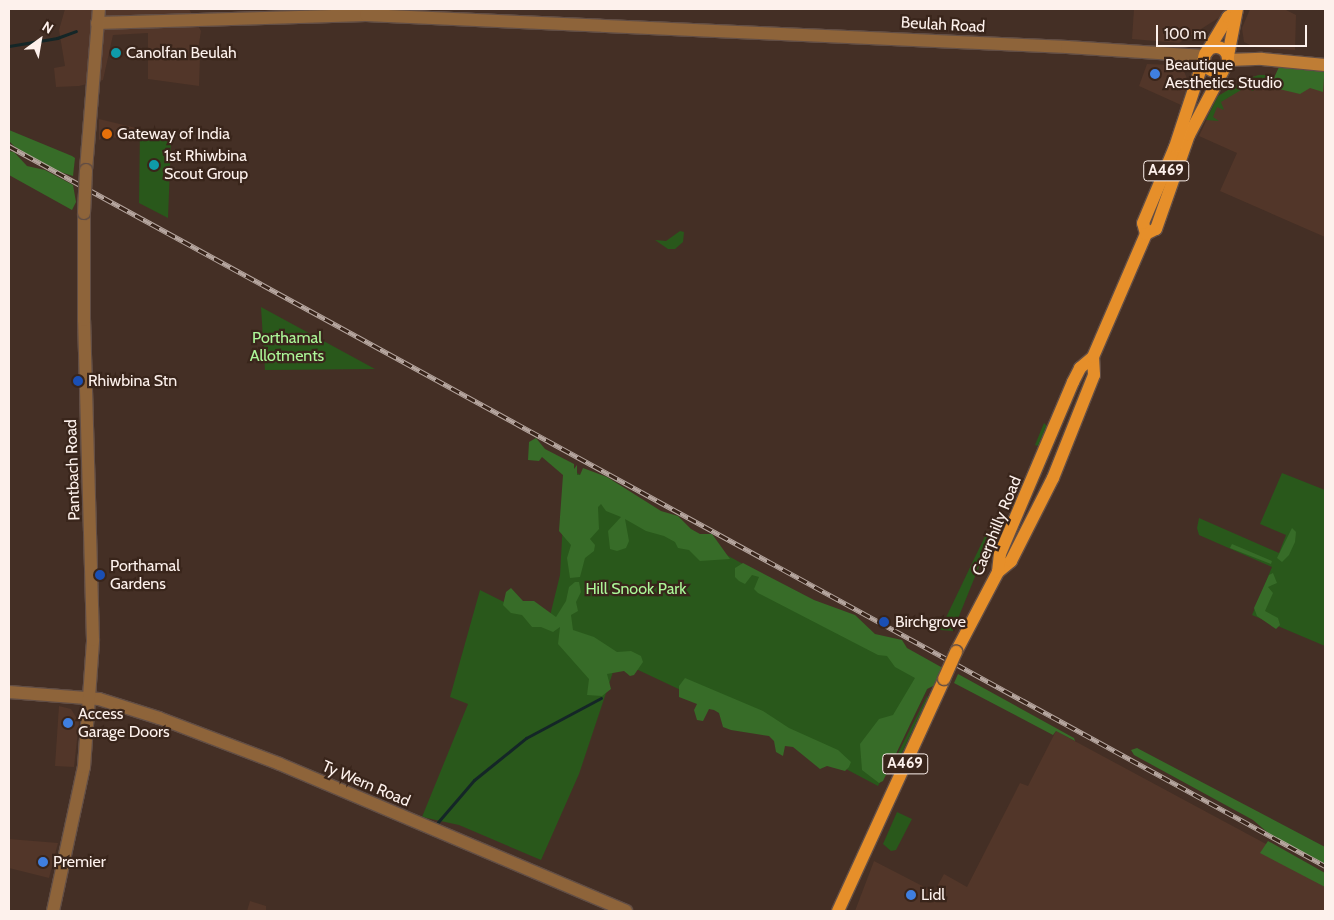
<!DOCTYPE html>
<html>
<head>
<meta charset="utf-8">
<style>
	body { margin:0 }
	#map { position:relative; width:1334px; height:920px; overflow:hidden; background:#442f25; font-family:Cabin,sans-serif }
	div>[style] { position:absolute }
	[style*='--x'] { left:calc(var(--x)*1px); top:calc(var(--y)*1px); width:calc(var(--w)*1px); rotate:calc(var(--a)*1deg) }
	.built>* { inset:0; background:#523629 }
	.green>* { inset:0; background:#29581b }
	.forest>* { inset:0; background:#376c28 }
	.stream>* { height:3px; margin:-1.5px; padding:0 1.5px; transform-origin:1.5px; border-radius:1.5px; background:#142627 }
	.roads { filter:drop-shadow(1px 0 #624e45) drop-shadow(-1px 0 #624e45) drop-shadow(0 1px #624e45) drop-shadow(0 -1px #624e45) }
	.tertiary>* { height:12px; margin:-6px; padding:0 6px; transform-origin:6px; border-radius:6px; background:#8e643a }
	.secondary>* { height:12px; margin:-6px; padding:0 6px; transform-origin:6px; border-radius:6px; background:#bf7d35 }
	.primary>* { height:12px; margin:-6px; padding:0 6px; transform-origin:6px; border-radius:6px; background:#e68f2a }
	.primary>.ring { margin:-6px; padding:0; box-sizing:content-box; background:none; border:12px solid #e68f2a; border-radius:50% }
	.rail>* { height:5px; margin-top:-2.5px; transform-origin:0; background:repeating-linear-gradient(90deg,#39251b 0 9px,#b6a69f 0 18px); box-sizing:border-box; border-block:1px solid #b6a69f }
	.bridges { filter:drop-shadow(1px 0 #624e45) drop-shadow(-1px 0 #624e45) drop-shadow(0 1px #624e45) drop-shadow(0 -1px #624e45) }
	.tertiary-bridge>* { height:12px; margin:-6px; padding:0 6px; transform-origin:6px; border-radius:6px; background:#8e643a }
	.primary-bridge>* { height:12px; margin:-6px; padding:0 6px; transform-origin:6px; border-radius:6px; background:#e68f2a }
	.dots>* { width:14px; height:14px; translate:-50% -50%; box-sizing:border-box; border:2px solid #39251b; border-radius:50% }
	span { translate:-50% -50%; white-space:nowrap; text-align:center; line-height:1.15; -webkit-text-stroke:4.5px #39251b; paint-order:stroke }
	.shield-label span { padding:1px 4px; background:#39251b; border:1px solid; border-radius:4px; -webkit-text-stroke-width:0 }
	.shield-label { font-size:15px; color:#fdf1ec; font-weight:700 }
	.street-label { font-size:16px; color:#fdf1ec }
	.poi-label { font-size:16px; color:#fdf1ec }
	.left { translate:0 -50%; text-align:left }
	.park-label { font-size:16px; color:#acf798 }
	.frame { position:absolute; inset:0; border:10px solid #fdf1ec; pointer-events:none }
	.north { position:absolute; left:15px; top:15px; width:50px; height:50px; -webkit-text-stroke:4px #39251b; paint-order:stroke; rotate:32deg; font-size:14px; font-weight:700; line-height:20px; text-align:center; color:#fdf1ec }
	.north::after { content:''; display:block; margin:auto; width:18px; height:22px; background:#fdf1ec; clip-path:polygon(50% 0,100% 100%,50% 72%,0 100%) }
	.scale { position:absolute; left:1156px; top:25px; width:151px; height:22px; box-sizing:border-box; border:2px solid #fdf1ec; border-top:0; padding-left:6px; font-size:15px; line-height:18px; white-space:nowrap; color:#fdf1ec; -webkit-text-stroke:4px #39251b; paint-order:stroke }
</style>
</head>
<body>
<div id="map">
	<div class="built">
		<div style="clip-path:polygon(65px 9px,189px 9px,201px 31px,197px 56px,200px 56px,199px 86px,148px 79px,148px 33px,113px 35px,103px 80px,79px 86px,56px 87px,54px 68px,65px 66px,59px 30px)"></div>
		<div style="clip-path:polygon(1134px 9px,1225px 9px,1220px 17px,1179px 43px,1132px 39px)"></div>
		<div style="clip-path:polygon(1250px 9px,1284px 9px,1296px 15px,1295px 50px,1254px 47px,1244px 42px,1242px 28px)"></div>
		<div style="clip-path:polygon(1147px 64px,1173px 65px,1183px 69px,1189px 83px,1181px 105px,1139px 86px)"></div>
		<div style="clip-path:polygon(1259px 75px,1325px 77px,1325px 237px,1220px 191px,1237px 153px,1199px 136px,1218px 96px,1248px 78px)"></div>
		<div style="clip-path:polygon(99px 119px,140px 129px,140px 139px,103px 137px,99px 140px)"></div>
		<div style="clip-path:polygon(59px 706px,71px 709px,79px 722px,74px 767px,55px 766px)"></div>
		<div style="clip-path:polygon(1056px 731px,1266px 844px,1269px 850px,1325px 887px,1325px 911px,855px 911px,874px 861px,934px 892px,944px 874px,967px 887px,1020px 783px,1028px 786px)"></div>
		<div style="clip-path:polygon(9px 839px,58px 843px,49px 878px,9px 868px)"></div>
		<div style="clip-path:polygon(250px 901px,266px 906px,266px 911px,247px 911px)"></div>
	</div>
	<div class="green">
		<div style="clip-path:polygon(1259px 75px,1274px 75px,1274px 90px,1261px 87px,1252px 91px,1246px 79px)"></div>
		<div style="clip-path:polygon(1242px 82px,1246px 87px,1221px 102px,1224px 110px,1217px 107px,1213px 117px,1219px 121px,1206px 120px,1218px 96px)"></div>
		<div style="clip-path:polygon(140px 129px,171px 141px,168px 218px,139px 203px)"></div>
		<div style="clip-path:polygon(680px 231px,684px 232px,683px 242px,675px 249px,668px 249px,655px 240px,666px 241px)"></div>
		<div style="clip-path:polygon(261px 307px,375px 369px,265px 370px)"></div>
		<div style="clip-path:polygon(1044px 423px,1047px 426px,1038px 446px,1035px 445px)"></div>
		<div style="clip-path:polygon(566px 467px,867px 632px,935px 674px,878px 786px,829px 760px,617px 660px,579px 774px,541px 860px,459px 825px,422px 817px,468px 704px,450px 697px,480px 590px,548px 624px,560px 575px)"></div>
		<div style="clip-path:polygon(1282px 473px,1325px 490px,1325px 646px,1252px 615px,1272px 567px,1199px 535px,1197px 528px,1199px 518px,1279px 553px,1286px 535px,1260px 524px)"></div>
		<div style="clip-path:polygon(987px 532px,993px 532px,953px 631px,940px 630px)"></div>
		<div style="clip-path:polygon(927px 696px,928px 697px,896px 766px,894px 761px)"></div>
		<div style="clip-path:polygon(897px 812px,912px 819px,896px 850px,891px 851px,883px 844px)"></div>
	</div>
	<div class="forest">
		<div style="clip-path:polygon(1325px 63px,1323px 92px,1310px 88px,1300px 94px,1279px 89px,1272px 82px,1279px 67px)"></div>
		<div style="clip-path:polygon(9px 130px,72px 156px,75px 158px,73px 176px,44px 167px,14px 146px,9px 141px)"></div>
		<div style="clip-path:polygon(9px 151px,14px 152px,27px 166px,45px 170px,73px 185px,76px 202px,72px 210px,9px 175px)"></div>
		<div style="clip-path:polygon(536px 438px,545px 449px,574px 464px,574px 469px,577px 465px,577px 475px,580px 475px,583px 468px,607px 477px,661px 511px,678px 516px,691px 529px,700px 534px,712px 534px,730px 559px,700px 561px,689px 550px,678px 548px,675px 542px,664px 536px,646px 531px,625px 519px,629px 541px,626px 548px,617px 551px,610px 549px,608px 531px,621px 517px,606px 511px,601px 504px,598px 507px,599px 529px,590px 539px,595px 545px,594px 551px,585px 558px,580px 577px,570px 578px,567px 558px,571px 545px,559px 531px,563px 475px,542px 457px,539px 461px,528px 460px,529px 442px)"></div>
		<div style="clip-path:polygon(1292px 528px,1296px 532px,1295px 542px,1289px 555px,1282px 562px,1277px 558px)"></div>
		<div style="clip-path:polygon(1232px 544px,1272px 561px,1271px 564px,1230px 548px)"></div>
		<div style="clip-path:polygon(743px 563px,814px 600px,855px 615px,875px 634px,902px 640px,907px 648px,941px 667px,942px 673px,935px 685px,927px 689px,883px 781px,879px 783px,862px 770px,860px 744px,879px 719px,893px 715px,915px 678px,895px 667px,887px 656px,878px 655px,758px 593px,754px 589px,759px 577px,752px 575px,745px 584px,739px 581px,735px 577px,735px 568px)"></div>
		<div style="clip-path:polygon(1273px 573px,1277px 583px,1268px 587px,1273px 593px,1265px 611px,1278px 618px,1280px 625px,1276px 629px,1257px 616px,1254px 608px,1269px 575px)"></div>
		<div style="clip-path:polygon(575px 582px,579px 582px,581px 592px,576px 602px,578px 611px,571px 615px,573px 630px,594px 637px,617px 652px,631px 651px,641px 656px,643px 662px,634px 675px,630px 676px,624px 671px,607px 674px,611px 689px,602px 696px,587px 695px,589px 679px,558px 644px,560px 627px,553px 632px,541px 627px,532px 627px,522px 615px,511px 613px,503px 605px,506px 592px,511px 588px,523px 601px,534px 601px,556px 617px,566px 601px,569px 587px)"></div>
		<div style="clip-path:polygon(958px 674px,1074px 738px,1075px 741px,1056px 731px,1053px 735px,954px 683px)"></div>
		<div style="clip-path:polygon(685px 678px,763px 711px,789px 728px,838px 750px,851px 762px,849px 767px,845px 771px,827px 766px,820px 769px,793px 747px,785px 746px,783px 756px,776px 752px,774px 741px,769px 736px,731px 730px,723px 727px,719px 713px,714px 710px,709px 709px,703px 721px,697px 720px,694px 710px,697px 704px,679px 697px,679px 686px)"></div>
		<div style="clip-path:polygon(1137px 748px,1325px 847px,1325px 864px,1273px 837px,1253px 820px,1134px 755px,1131px 750px)"></div>
		<div style="clip-path:polygon(1268px 841px,1325px 873px,1325px 887px,1260px 853px)"></div>
	</div>
	<div class="stream">
		<div style="--x:9;--y:46;--w:49;--a:-9.5"></div>
		<div style="--x:57;--y:38;--w:20;--a:-20"></div>
		<div style="--x:438;--y:822;--w:55;--a:-49.4"></div>
		<div style="--x:474;--y:780;--w:67;--a:-38.9"></div>
		<div style="--x:526;--y:738;--w:85;--a:-28.1"></div>
	</div>
	<div class="roads">
		<div class="tertiary">
			<div style="--x:97;--y:23;--w:269;--a:-1.7"></div>
			<div style="--x:366;--y:15;--w:702;--a:2.61"></div>
			<div style="--x:1067;--y:47;--w:137;--a:3.8"></div>
			<div style="--x:86;--y:170;--w:162;--a:-85.4"></div>
			<div style="--x:9;--y:692;--w:90;--a:4.4"></div>
			<div style="--x:99;--y:699;--w:63;--a:17.6"></div>
			<div style="--x:159;--y:718;--w:129;--a:20.8"></div>
			<div style="--x:280;--y:764;--w:376;--a:23"></div>
			<div style="--x:53;--y:911;--w:147;--a:-77.9"></div>
			<div style="--x:84;--y:767;--w:127;--a:-85.9"></div>
			<div style="--x:93;--y:640;--w:320;--a:-91.6"></div>
			<div style="--x:84;--y:320;--w:107;--a:-90"></div>
		</div>
		<div class="secondary">
			<div style="--x:1228;--y:60;--w:34;--a:-2"></div>
			<div style="--x:1262;--y:59;--w:63;--a:5.4"></div>
		</div>
		<div class="primary">
			<div class="ring" style="left:1204px;top:47px;width:12px;height:12px"></div>
			<div style="--x:1207;--y:52;--w:41;--a:-59"></div>
			<div style="--x:1228;--y:17;--w:9;--a:-36"></div>
			<div style="--x:1228;--y:56;--w:48;--a:-79.2"></div>
			<div style="--x:1146;--y:234;--w:11;--a:-27"></div>
			<div style="--x:1156;--y:229;--w:100;--a:-70.7"></div>
			<div style="--x:1189;--y:135;--w:77;--a:-62.1"></div>
			<div style="--x:998;--y:572;--w:17;--a:-40"></div>
			<div style="--x:1011;--y:561;--w:93;--a:-63.2"></div>
			<div style="--x:1053;--y:478;--w:111;--a:-68.3"></div>
			<div style="--x:1094;--y:375;--w:18;--a:-93"></div>
			<div style="--x:956;--y:652;--w:90;--a:-62.3"></div>
			<div style="--x:998;--y:572;--w:18;--a:-84"></div>
			<div style="--x:1000;--y:554;--w:187;--a:-67"></div>
			<div style="--x:1073;--y:382;--w:16;--a:-63"></div>
			<div style="--x:1080;--y:368;--w:17;--a:-40"></div>
			<div style="--x:1093;--y:357;--w:134;--a:-66.7"></div>
			<div style="--x:1146;--y:234;--w:11;--a:-105"></div>
			<div style="--x:1143;--y:223;--w:82;--a:-67.2"></div>
			<div style="--x:1175;--y:147;--w:93;--a:-71.8"></div>
			<div style="--x:838;--y:911;--w:255;--a:-65.4"></div>
		</div>
	</div>
	<div class="rail">
		<div style="--x:9;--y:146;--w:1500;--a:28.68"></div>
	</div>
	<div class="bridges">
		<div class="tertiary-bridge">
			<div style="--x:84;--y:213;--w:43;--a:-87.3"></div>
		</div>
		<div class="primary-bridge">
			<div style="--x:944;--y:679;--w:30;--a:-66"></div>
		</div>
	</div>
	<div class="dots">
		<div style="left:116px;top:53px;background:#0f9aa8"></div>
		<div style="left:1155px;top:74px;background:#3f7fe0"></div>
		<div style="left:107px;top:134px;background:#e8710a"></div>
		<div style="left:154px;top:165px;background:#0f9aa8"></div>
		<div style="left:78px;top:381px;background:#1a4fb4"></div>
		<div style="left:100px;top:575px;background:#1a4fb4"></div>
		<div style="left:884px;top:622px;background:#1a4fb4"></div>
		<div style="left:68px;top:723px;background:#3f7fe0"></div>
		<div style="left:43px;top:862px;background:#3f7fe0"></div>
		<div style="left:911px;top:895px;background:#3f7fe0"></div>
	</div>
	<div class="shield-label">
		<span style="left:1166px;top:171px">A469</span>
		<span style="left:905px;top:764px">A469</span>
	</div>
	<div class="street-label">
		<span style="left:943px;top:25px;rotate:3deg">Beulah Road</span>
		<span style="left:73px;top:470px;rotate:-92deg">Pantbach Road</span>
		<span style="left:997px;top:526px;rotate:-68deg">Caerphilly Road</span>
		<span style="left:366px;top:784px;rotate:23deg">Ty Wern Road</span>
	</div>
	<div class="poi-label">
		<span class="left" style="left:126px;top:53px">Canolfan Beulah</span>
		<span class="left" style="left:1165px;top:74px">Beautique<br>Aesthetics Studio</span>
		<span class="left" style="left:117px;top:134px">Gateway of India</span>
		<span class="left" style="left:164px;top:165px">1st Rhiwbina<br>Scout Group</span>
		<span class="left" style="left:88px;top:381px">Rhiwbina Stn</span>
		<span class="left" style="left:110px;top:575px">Porthamal<br>Gardens</span>
		<span class="left" style="left:895px;top:622px">Birchgrove</span>
		<span class="left" style="left:78px;top:723px">Access<br>Garage Doors</span>
		<span class="left" style="left:53px;top:862px">Premier</span>
		<span class="left" style="left:921px;top:895px">Lidl</span>
	</div>
	<div class="park-label">
		<span style="left:287px;top:347px">Porthamal<br>Allotments</span>
		<span style="left:636px;top:589px">Hill Snook Park</span>
	</div>
	<div class="frame"></div>
	<div class="north">N</div>
	<div class="scale">100 m</div>
</div>
</body>
</html>
